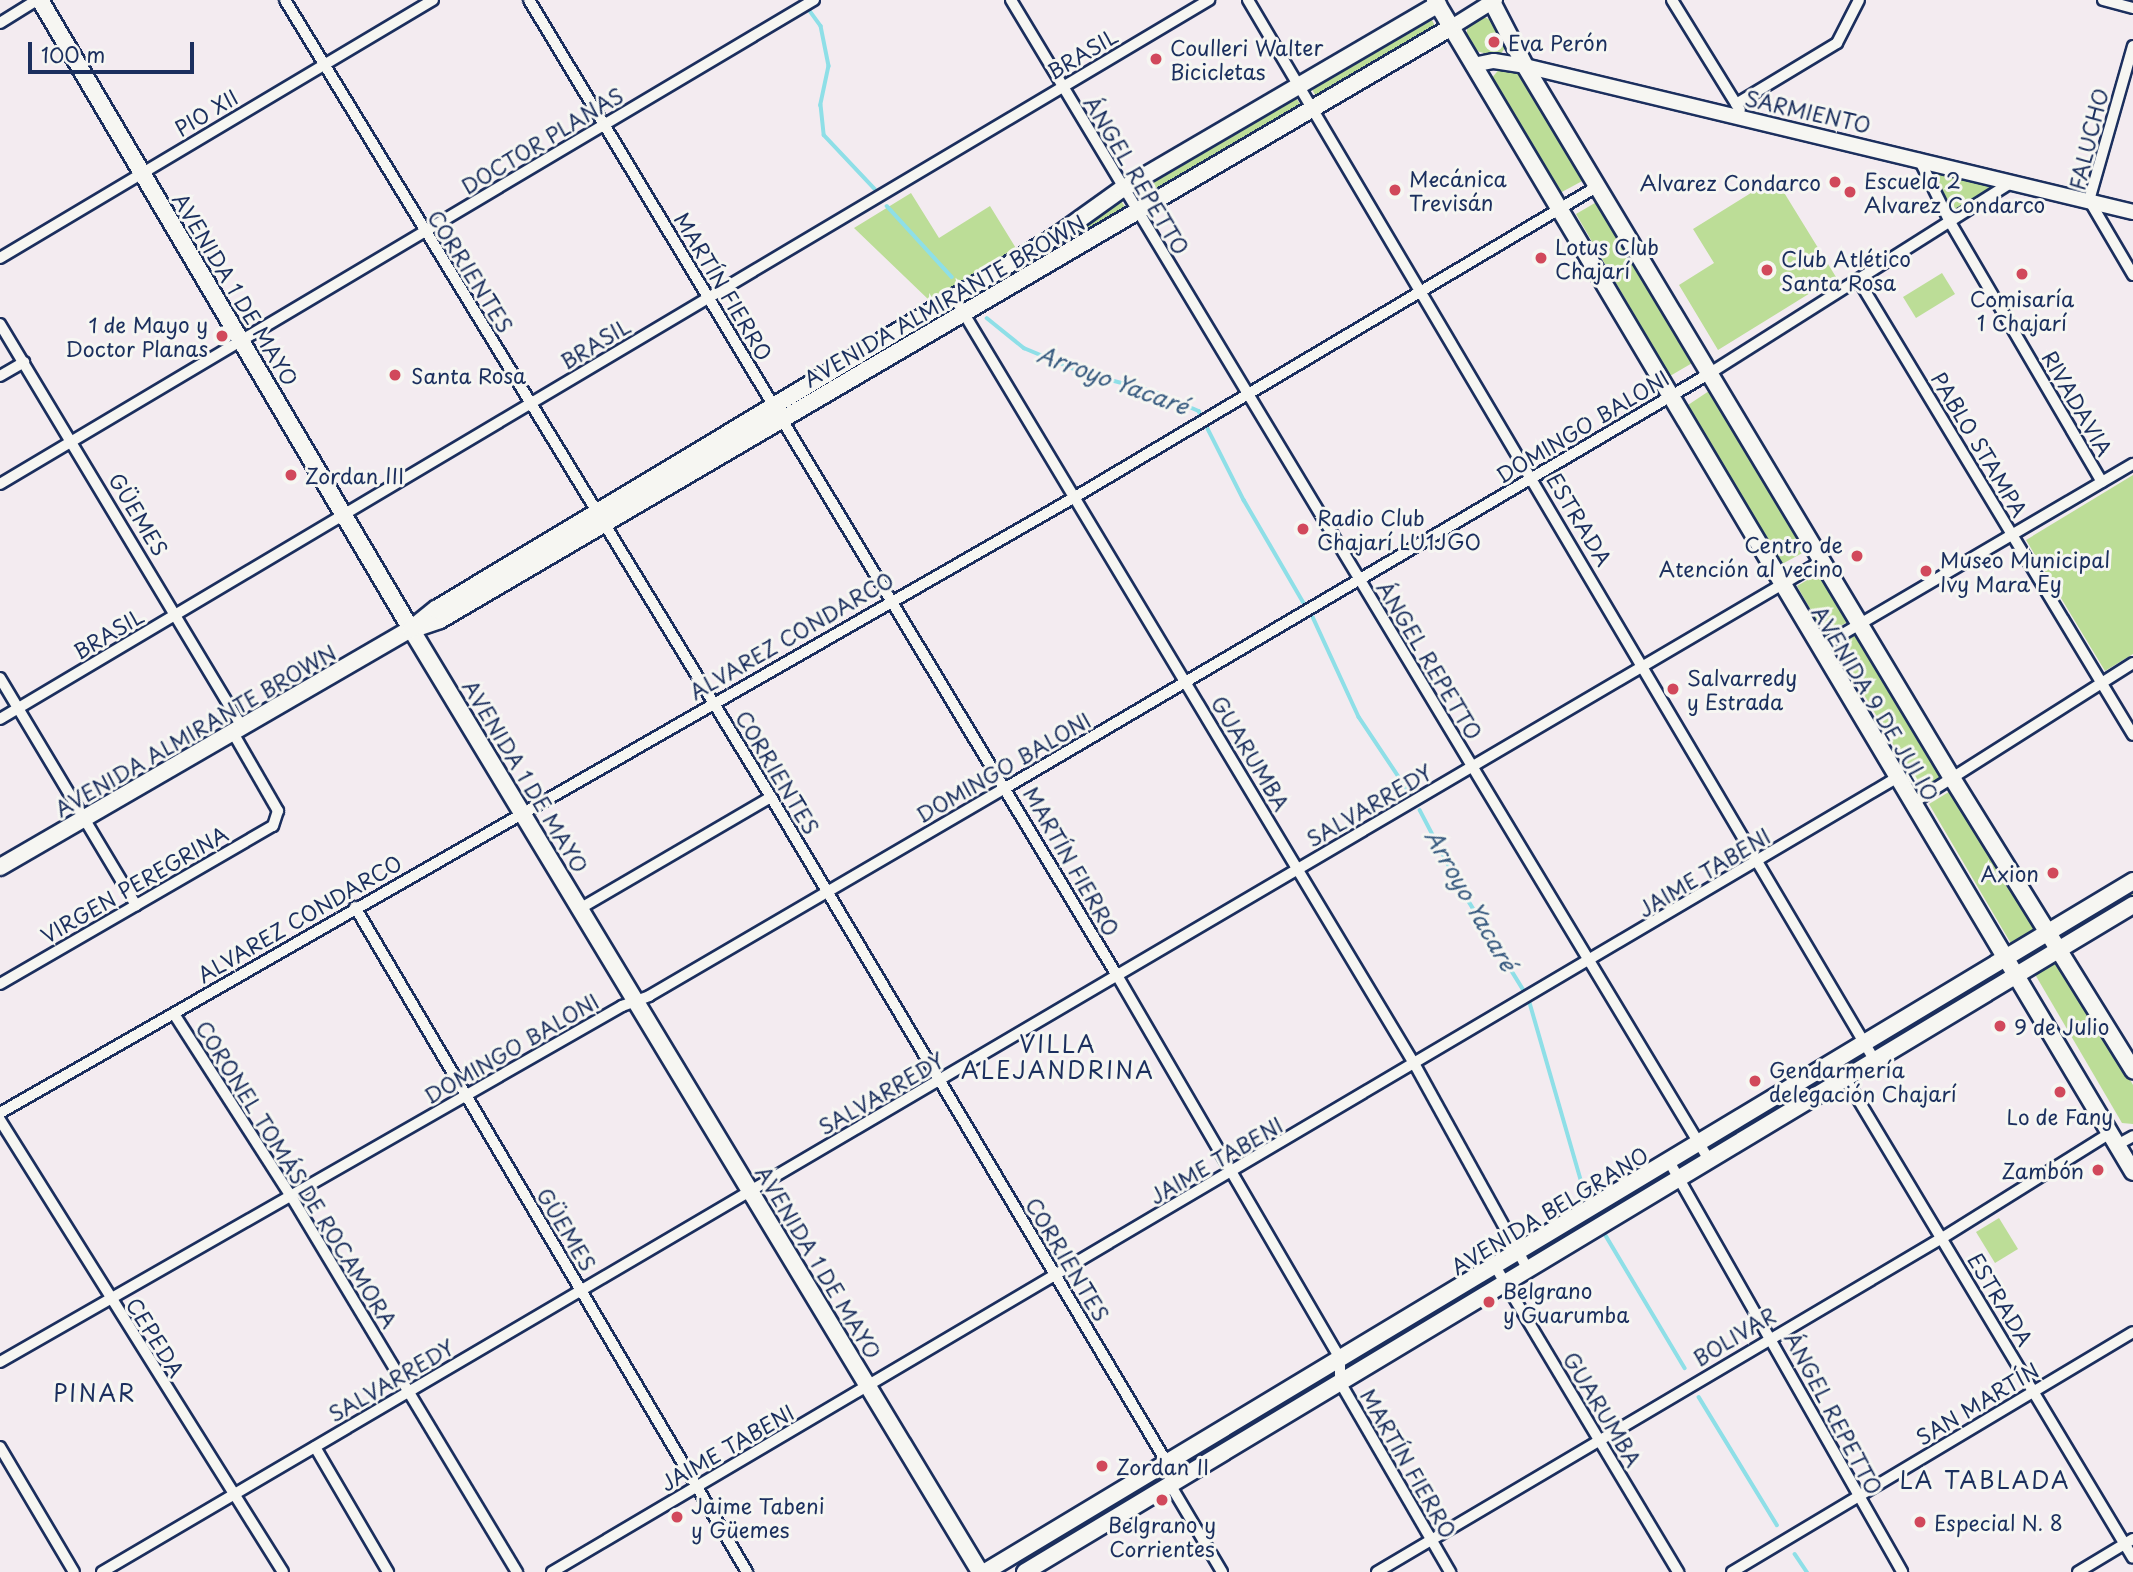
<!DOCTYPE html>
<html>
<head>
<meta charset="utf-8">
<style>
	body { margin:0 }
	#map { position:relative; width:2133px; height:1572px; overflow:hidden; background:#f3ebf0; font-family:"Playpen Sans",sans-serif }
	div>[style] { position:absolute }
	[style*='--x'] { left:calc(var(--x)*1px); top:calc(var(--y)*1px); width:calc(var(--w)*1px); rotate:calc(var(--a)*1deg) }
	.green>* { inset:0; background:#bcdd97 }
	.stream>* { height:3.5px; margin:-1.75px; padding:0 1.75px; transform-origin:1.75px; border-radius:1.75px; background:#8edfe7 }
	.roads { filter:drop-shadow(2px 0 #1b2f5e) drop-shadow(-2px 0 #1b2f5e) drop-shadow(0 2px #1b2f5e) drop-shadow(0 -2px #1b2f5e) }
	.minor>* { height:10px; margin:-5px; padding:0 5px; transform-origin:5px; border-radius:5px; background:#f6f6f2 }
	.tertiary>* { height:14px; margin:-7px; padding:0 7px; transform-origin:7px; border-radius:7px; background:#f6f6f2 }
	.secondary>* { height:16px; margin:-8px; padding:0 8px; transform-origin:8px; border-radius:8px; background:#f6f6f2 }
	.dots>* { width:19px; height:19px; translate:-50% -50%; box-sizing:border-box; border:4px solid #f6f6f2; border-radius:50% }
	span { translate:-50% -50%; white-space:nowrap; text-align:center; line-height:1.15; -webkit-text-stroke:6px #f6f6f2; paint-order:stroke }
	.poi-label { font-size:21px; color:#1b2f5e }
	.left { translate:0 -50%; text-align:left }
	.right { translate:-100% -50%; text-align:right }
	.street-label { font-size:21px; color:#1b2f5e }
	.water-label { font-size:23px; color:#385b80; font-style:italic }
	.neighbourhood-label { font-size:23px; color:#1b2f5e; letter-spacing:2px }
	.scale { position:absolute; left:28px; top:42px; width:166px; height:32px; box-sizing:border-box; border:4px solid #1b2f5e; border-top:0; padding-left:9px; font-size:21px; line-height:24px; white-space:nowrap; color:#1b2f5e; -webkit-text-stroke:5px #f6f6f2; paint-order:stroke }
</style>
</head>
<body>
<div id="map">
	<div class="green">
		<div style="clip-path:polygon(1484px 17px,1491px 20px,1506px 46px,1499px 57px,1476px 51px,1467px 39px,1467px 27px)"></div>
		<div style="clip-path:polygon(1432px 20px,1436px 28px,1318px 100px,1309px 84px)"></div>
		<div style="clip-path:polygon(1501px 67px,1523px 74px,1586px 179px,1560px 193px,1491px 79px)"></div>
		<div style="clip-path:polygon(1295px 96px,1303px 109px,1144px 202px,1136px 189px)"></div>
		<div style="clip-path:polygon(1923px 162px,2007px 182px,1951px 219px)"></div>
		<div style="clip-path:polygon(1775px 178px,1836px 277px,1718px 350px,1679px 285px,1714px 263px,1693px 229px)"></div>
		<div style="clip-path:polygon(911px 193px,939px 238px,990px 206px,1019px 253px,930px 301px,854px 228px)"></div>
		<div style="clip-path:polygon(1600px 200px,1694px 362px,1670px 376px,1576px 214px)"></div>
		<div style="clip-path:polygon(1121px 201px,1128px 211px,975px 300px,971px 294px)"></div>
		<div style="clip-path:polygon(1942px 273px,1955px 294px,1916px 318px,1903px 297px)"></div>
		<div style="clip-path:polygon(1712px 389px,1806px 551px,1782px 564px,1688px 405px)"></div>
		<div style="clip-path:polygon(2133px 475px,2133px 654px,2105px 671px,2026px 540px)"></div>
		<div style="clip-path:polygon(1821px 572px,1849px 621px,1825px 635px,1797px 586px)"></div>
		<div style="clip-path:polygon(1859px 633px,1944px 776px,1920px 790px,1836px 647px)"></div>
		<div style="clip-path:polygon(1952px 790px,2036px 933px,2013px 947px,1929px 804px)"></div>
		<div style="clip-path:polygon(2133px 885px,2133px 898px,2066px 937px,2060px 927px)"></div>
		<div style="clip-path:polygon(2053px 960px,2064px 963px,2133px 1085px,2133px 1124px,2122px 1123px,2036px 976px,2037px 970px)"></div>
		<div style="clip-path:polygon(1999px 1218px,2018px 1249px,1995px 1263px,1976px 1232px)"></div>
	</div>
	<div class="stream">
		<div style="--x:802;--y:0;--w:32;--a:54"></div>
		<div style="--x:821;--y:26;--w:41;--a:78.7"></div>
		<div style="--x:829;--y:66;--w:40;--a:102"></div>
		<div style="--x:821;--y:105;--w:30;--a:84"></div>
		<div style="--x:824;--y:135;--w:74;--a:46.6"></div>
		<div style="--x:887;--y:206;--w:96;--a:47.5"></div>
		<div style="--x:987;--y:318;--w:48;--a:39"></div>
		<div style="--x:1024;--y:348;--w:62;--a:22.8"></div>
		<div style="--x:1081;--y:372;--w:77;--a:15.1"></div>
		<div style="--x:1155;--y:392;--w:48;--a:23.4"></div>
		<div style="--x:1199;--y:411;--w:100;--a:63.2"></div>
		<div style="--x:1244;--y:500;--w:119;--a:59.8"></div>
		<div style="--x:1313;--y:617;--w:110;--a:65.3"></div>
		<div style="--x:1359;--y:717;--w:94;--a:56.3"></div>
		<div style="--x:1420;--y:810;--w:87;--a:62.5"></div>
		<div style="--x:1460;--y:887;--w:120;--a:58.3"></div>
		<div style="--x:1530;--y:1003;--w:205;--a:73.9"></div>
		<div style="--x:1605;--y:1234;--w:156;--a:59.2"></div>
		<div style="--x:1699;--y:1397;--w:150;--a:58.6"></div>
		<div style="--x:1795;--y:1554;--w:22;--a:56"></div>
	</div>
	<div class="roads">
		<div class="minor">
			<div style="--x:285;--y:0;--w:933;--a:58.63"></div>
			<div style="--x:771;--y:797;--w:775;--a:59.26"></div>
			<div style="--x:1167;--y:1463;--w:23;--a:80"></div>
			<div style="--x:1171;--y:1486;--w:100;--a:59.3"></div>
			<div style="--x:529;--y:0;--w:1141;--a:58.92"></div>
			<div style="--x:1118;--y:977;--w:442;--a:59.8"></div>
			<div style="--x:1340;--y:1359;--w:23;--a:90"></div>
			<div style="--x:1340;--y:1382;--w:220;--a:59.9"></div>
			<div style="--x:1011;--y:0;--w:1354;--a:58.96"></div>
			<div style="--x:1248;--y:0;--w:1232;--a:59.42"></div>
			<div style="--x:1672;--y:0;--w:129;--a:58.3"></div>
			<div style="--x:2103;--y:0;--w:31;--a:15"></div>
			<div style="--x:0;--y:23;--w:44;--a:-31.9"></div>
			<div style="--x:2133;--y:46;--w:160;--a:105.9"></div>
			<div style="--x:2089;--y:200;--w:87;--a:59.6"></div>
			<div style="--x:1736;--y:104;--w:118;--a:-31.1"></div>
			<div style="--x:1837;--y:43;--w:48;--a:-62.9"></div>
			<div style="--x:1919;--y:159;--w:70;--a:63.8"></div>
			<div style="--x:1950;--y:222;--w:301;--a:59.7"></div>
			<div style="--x:0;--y:258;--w:504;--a:-30.79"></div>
			<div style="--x:1859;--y:281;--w:530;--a:58.89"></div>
			<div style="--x:954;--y:297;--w:896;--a:59.03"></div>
			<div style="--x:1415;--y:1065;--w:234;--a:61.1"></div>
			<div style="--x:0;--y:324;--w:469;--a:59"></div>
			<div style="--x:0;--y:376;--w:28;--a:-30"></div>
			<div style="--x:0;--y:484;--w:947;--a:-30.74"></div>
			<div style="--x:1819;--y:648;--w:364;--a:-30.4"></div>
			<div style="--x:0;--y:678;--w:265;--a:59.1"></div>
			<div style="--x:0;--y:719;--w:1407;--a:-30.74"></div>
			<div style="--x:1911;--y:804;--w:263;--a:-32.4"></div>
			<div style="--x:355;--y:907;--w:772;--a:59.48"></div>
			<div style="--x:581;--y:908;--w:220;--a:-30.3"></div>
			<div style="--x:0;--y:984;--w:315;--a:-30.1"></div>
			<div style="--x:273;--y:826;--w:16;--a:-72"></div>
			<div style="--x:278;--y:811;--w:92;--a:-119.9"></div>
			<div style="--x:174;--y:1014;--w:216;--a:57.3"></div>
			<div style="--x:291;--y:1196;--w:439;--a:59"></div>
			<div style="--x:1835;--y:1061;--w:579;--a:59.05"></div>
			<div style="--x:0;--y:1113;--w:1239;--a:-29.81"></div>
			<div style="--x:1075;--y:497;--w:608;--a:-30.74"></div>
			<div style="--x:0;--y:1120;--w:533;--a:57.95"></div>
			<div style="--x:2117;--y:1145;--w:18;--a:-29"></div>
			<div style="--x:1670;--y:1163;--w:470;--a:60.4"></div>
			<div style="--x:1495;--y:1266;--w:357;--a:59.1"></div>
			<div style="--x:0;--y:1362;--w:717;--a:-29.78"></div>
			<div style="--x:622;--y:1006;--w:29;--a:-20"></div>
			<div style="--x:649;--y:996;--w:415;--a:-30.3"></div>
			<div style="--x:1007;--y:787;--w:816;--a:-30.49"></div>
			<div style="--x:1710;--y:373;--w:357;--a:-32.3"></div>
			<div style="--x:0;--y:1447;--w:145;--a:59.4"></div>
			<div style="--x:315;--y:1447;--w:145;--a:59.7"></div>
			<div style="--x:102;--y:1572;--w:1995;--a:-30.45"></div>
			<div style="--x:552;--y:1572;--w:1561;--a:-30.57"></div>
			<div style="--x:1377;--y:1572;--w:656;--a:-30.59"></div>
			<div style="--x:1942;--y:1238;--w:198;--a:-32"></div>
			<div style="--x:1732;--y:1572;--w:467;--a:-30.9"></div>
			<div style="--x:2078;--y:1572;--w:64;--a:-31"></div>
		</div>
		<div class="tertiary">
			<div style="--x:1450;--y:28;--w:53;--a:-31.9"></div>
			<div style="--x:1473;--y:65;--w:21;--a:-11"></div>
			<div style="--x:1494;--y:61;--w:31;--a:9"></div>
			<div style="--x:1525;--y:66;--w:625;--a:13.5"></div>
		</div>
		<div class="secondary">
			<div style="--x:40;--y:0;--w:730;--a:59.47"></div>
			<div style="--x:411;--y:629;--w:1101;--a:58.89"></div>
			<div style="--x:1435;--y:0;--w:1364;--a:59.22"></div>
			<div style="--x:1491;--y:0;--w:74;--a:62.7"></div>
			<div style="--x:1525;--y:66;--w:830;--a:59.05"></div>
			<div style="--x:1952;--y:778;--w:344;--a:58.2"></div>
			<div style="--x:420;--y:627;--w:21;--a:-19"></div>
			<div style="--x:440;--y:620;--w:1171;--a:-30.38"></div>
			<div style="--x:0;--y:867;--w:475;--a:-30.1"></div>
			<div style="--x:411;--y:629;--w:32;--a:-39"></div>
			<div style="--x:436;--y:609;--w:724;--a:-31.03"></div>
			<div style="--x:1056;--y:236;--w:81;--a:-35.5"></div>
			<div style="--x:1122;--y:189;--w:366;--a:-30.3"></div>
			<div style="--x:985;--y:1572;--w:1340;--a:-31.04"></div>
			<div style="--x:1025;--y:1572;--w:1293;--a:-31.05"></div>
		</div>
	</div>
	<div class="dots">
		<div style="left:1494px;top:42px;background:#d1495b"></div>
		<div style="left:1156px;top:59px;background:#d1495b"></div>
		<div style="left:1835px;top:182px;background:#d1495b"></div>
		<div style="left:1395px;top:190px;background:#d1495b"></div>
		<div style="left:1850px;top:192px;background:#d1495b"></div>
		<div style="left:1541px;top:258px;background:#d1495b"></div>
		<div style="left:1767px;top:270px;background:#d1495b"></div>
		<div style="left:2022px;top:274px;background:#d1495b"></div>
		<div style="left:222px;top:336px;background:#d1495b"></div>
		<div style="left:395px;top:375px;background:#d1495b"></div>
		<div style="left:291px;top:475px;background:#d1495b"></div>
		<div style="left:1303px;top:529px;background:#d1495b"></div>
		<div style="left:1857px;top:556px;background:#d1495b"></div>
		<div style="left:1926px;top:571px;background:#d1495b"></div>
		<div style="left:1673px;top:689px;background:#d1495b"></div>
		<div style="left:2053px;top:873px;background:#d1495b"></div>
		<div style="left:2000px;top:1026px;background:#d1495b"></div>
		<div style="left:1755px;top:1081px;background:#d1495b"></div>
		<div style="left:2060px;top:1092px;background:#d1495b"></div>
		<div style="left:2098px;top:1170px;background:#d1495b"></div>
		<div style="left:1489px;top:1302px;background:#d1495b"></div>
		<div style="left:1102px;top:1466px;background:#d1495b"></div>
		<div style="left:1162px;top:1500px;background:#d1495b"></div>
		<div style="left:677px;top:1517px;background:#d1495b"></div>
		<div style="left:1920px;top:1522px;background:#d1495b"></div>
	</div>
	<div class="poi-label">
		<span class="left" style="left:1508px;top:42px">Eva Perón</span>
		<span class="left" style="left:1170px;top:59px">Coulleri Walter<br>Bicicletas</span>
		<span class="left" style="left:1409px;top:190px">Mecánica<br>Trevisán</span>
		<span class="left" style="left:1864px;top:192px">Escuela 2<br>Alvarez Condarco</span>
		<span class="right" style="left:1821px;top:182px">Alvarez Condarco</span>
		<span class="left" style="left:1555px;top:258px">Lotus Club<br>Chajarí</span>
		<span class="left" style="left:1781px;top:270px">Club Atlético<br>Santa Rosa</span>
		<span style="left:2022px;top:310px">Comisaría<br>1 Chajarí</span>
		<span class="right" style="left:208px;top:336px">1 de Mayo y<br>Doctor Planas</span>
		<span class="left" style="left:411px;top:375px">Santa Rosa</span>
		<span class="left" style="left:305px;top:475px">Zordan III</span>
		<span class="left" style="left:1317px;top:529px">Radio Club<br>Chajarí LU1JGO</span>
		<span class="right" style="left:1843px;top:556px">Centro de<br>Atención al vecino</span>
		<span class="left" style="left:1940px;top:571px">Museo Municipal<br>Ivy Mara Ey</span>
		<span class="left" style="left:1687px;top:689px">Salvarredy<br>y Estrada</span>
		<span class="right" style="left:2039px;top:873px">Axion</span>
		<span class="left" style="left:2014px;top:1026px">9 de Julio</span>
		<span class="left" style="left:1769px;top:1081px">Gendarmería<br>delegación Chajarí</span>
		<span style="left:2060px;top:1116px">Lo de Fany</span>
		<span class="right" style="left:2084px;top:1170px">Zambón</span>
		<span class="left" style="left:1503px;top:1302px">Belgrano<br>y Guarumba</span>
		<span class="left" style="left:1116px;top:1466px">Zordan II</span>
		<span class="left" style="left:691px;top:1517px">Jaime Tabeni<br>y Güemes</span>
		<span class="left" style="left:1934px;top:1522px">Especial N. 8</span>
		<span style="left:1162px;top:1536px">Belgrano y<br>Corrientes</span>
	</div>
	<div class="street-label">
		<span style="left:1082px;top:53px;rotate:-31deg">BRASIL</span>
		<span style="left:1808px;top:111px;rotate:13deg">SARMIENTO</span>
		<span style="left:206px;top:112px;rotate:-31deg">PIO XII</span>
		<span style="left:2088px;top:139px;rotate:-76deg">FALUCHO</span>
		<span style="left:542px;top:140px;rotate:-31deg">DOCTOR PLANAS</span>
		<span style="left:1137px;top:175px;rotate:59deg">ÁNGEL REPETTO</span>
		<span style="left:471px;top:271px;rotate:58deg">CORRIENTES</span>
		<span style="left:724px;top:286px;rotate:59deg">MARTÍN FIERRO</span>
		<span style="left:236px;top:289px;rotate:59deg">AVENIDA 1 DE MAYO</span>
		<span style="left:944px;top:300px;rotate:-30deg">AVENIDA ALMIRANTE BROWN</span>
		<span style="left:595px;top:343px;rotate:-31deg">BRASIL</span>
		<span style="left:2078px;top:403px;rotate:60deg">RIVADAVIA</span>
		<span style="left:1582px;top:426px;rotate:-31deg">DOMINGO BALONI</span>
		<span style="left:1980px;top:444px;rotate:59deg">PABLO STAMPA</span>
		<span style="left:139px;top:514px;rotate:59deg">GÜEMES</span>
		<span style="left:1580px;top:519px;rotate:59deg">ESTRADA</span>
		<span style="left:108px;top:633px;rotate:-31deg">BRASIL</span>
		<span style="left:791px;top:635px;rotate:-30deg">ALVAREZ CONDARCO</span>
		<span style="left:1430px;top:660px;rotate:59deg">ÁNGEL REPETTO</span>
		<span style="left:1876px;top:703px;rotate:59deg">AVENIDA 9 DE JULIO</span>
		<span style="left:195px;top:730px;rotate:-30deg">AVENIDA ALMIRANTE BROWN</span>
		<span style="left:1251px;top:753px;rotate:59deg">GUARUMBA</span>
		<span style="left:1003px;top:767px;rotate:-30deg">DOMINGO BALONI</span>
		<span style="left:778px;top:772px;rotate:59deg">CORRIENTES</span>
		<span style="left:526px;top:776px;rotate:59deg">AVENIDA 1 DE MAYO</span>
		<span style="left:1369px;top:805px;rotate:-30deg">SALVARREDY</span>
		<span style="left:1072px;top:861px;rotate:60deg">MARTÍN FIERRO</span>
		<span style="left:1704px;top:872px;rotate:-31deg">JAIME TABENI</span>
		<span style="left:134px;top:884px;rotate:-30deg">VIRGEN PEREGRINA</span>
		<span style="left:299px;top:918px;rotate:-30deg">ALVAREZ CONDARCO</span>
		<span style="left:511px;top:1048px;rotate:-30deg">DOMINGO BALONI</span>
		<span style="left:881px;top:1093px;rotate:-30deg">SALVARREDY</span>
		<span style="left:1216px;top:1160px;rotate:-30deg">JAIME TABENI</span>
		<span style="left:297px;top:1174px;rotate:58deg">CORONEL TOMÁS DE ROCAMORA</span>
		<span style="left:1549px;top:1210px;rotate:-31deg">AVENIDA BELGRANO</span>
		<span style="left:567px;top:1229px;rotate:59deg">GÜEMES</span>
		<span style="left:1068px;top:1259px;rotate:59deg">CORRIENTES</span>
		<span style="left:819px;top:1262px;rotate:59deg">AVENIDA 1 DE MAYO</span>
		<span style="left:2001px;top:1299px;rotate:59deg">ESTRADA</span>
		<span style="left:1734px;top:1336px;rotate:-31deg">BOLIVAR</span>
		<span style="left:156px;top:1337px;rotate:58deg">CEPEDA</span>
		<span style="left:391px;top:1380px;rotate:-30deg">SALVARREDY</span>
		<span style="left:1977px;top:1403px;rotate:-31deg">SAN MARTÍN</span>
		<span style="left:1603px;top:1409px;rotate:59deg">GUARUMBA</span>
		<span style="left:1834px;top:1413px;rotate:62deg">ÁNGEL REPETTO</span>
		<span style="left:727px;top:1447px;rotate:-30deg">JAIME TABENI</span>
		<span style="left:1409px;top:1463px;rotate:60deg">MARTÍN FIERRO</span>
	</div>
	<div class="water-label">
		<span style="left:1113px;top:380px;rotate:20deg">Arroyo Yacaré</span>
		<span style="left:1471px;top:900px;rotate:60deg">Arroyo Yacaré</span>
	</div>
	<div class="neighbourhood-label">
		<span style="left:1058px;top:1057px">VILLA<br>ALEJANDRINA</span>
		<span style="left:95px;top:1393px">PINAR</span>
		<span style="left:1985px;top:1480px">LA TABLADA</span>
	</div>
	<div class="scale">100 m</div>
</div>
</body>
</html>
